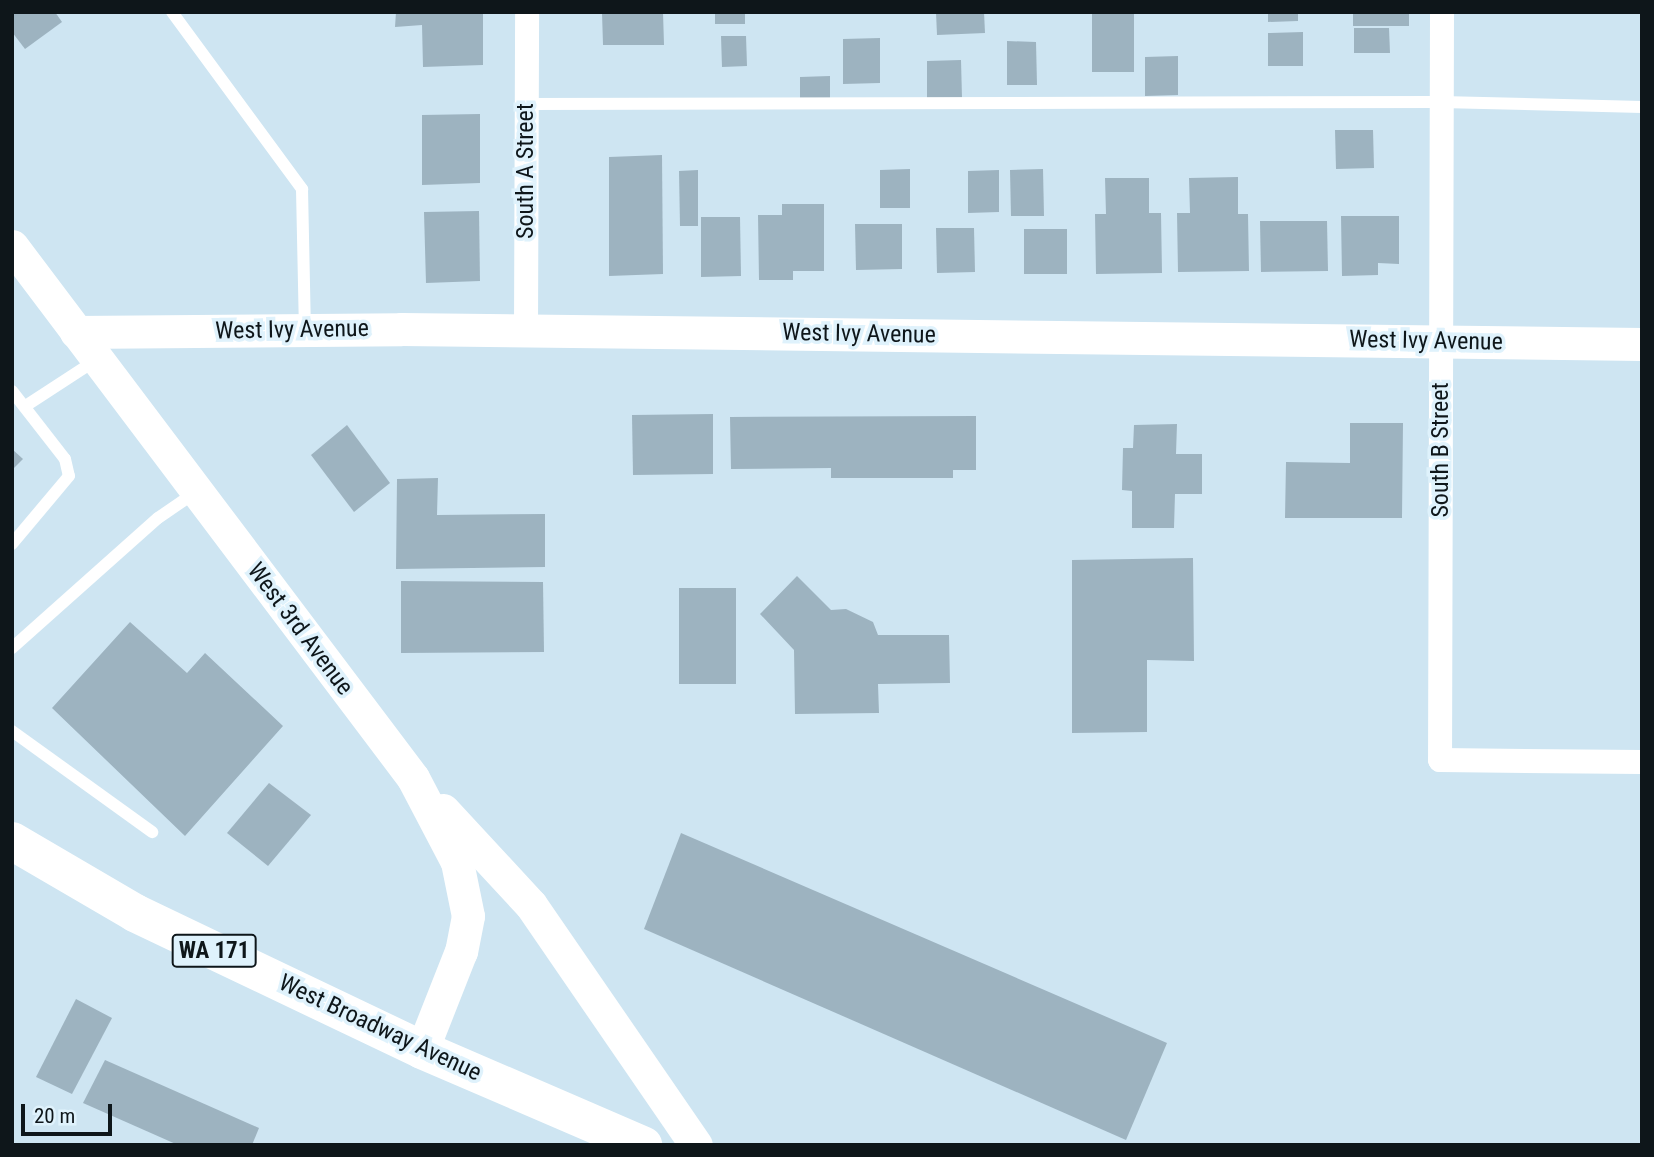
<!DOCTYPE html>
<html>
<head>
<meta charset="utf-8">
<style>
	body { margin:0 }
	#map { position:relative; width:1654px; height:1157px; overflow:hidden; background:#cee5f2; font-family:"Roboto Condensed",sans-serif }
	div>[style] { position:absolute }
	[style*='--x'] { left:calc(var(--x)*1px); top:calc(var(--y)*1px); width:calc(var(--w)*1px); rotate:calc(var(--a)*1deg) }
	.building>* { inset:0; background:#9db3c0 }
	.lane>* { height:12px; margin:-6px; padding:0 6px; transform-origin:6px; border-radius:6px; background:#fff }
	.street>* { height:24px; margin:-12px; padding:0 12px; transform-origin:12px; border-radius:12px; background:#fff }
	.secondary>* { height:33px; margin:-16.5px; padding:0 16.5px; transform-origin:16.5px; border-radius:16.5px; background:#fff }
	.primary>* { height:38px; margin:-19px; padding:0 19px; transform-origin:19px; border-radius:19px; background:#fff }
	span { translate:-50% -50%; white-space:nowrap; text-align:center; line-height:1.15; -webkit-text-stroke:7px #dff2fc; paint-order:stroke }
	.shield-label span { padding:2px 5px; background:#dff2fc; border:2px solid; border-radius:5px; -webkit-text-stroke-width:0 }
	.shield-label { font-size:23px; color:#0e161a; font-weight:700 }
	.street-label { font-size:24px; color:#0e161a }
	.frame { position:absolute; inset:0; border:14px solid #0e161a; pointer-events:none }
	.scale { position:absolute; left:21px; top:1104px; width:91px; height:32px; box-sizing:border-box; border:4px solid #0e161a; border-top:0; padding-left:9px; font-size:21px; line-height:24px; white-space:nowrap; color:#0e161a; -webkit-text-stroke:5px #dff2fc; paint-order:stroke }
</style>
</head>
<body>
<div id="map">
	<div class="building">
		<div style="clip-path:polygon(12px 12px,55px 12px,62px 22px,25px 49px,12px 32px)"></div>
		<div style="clip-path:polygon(396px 12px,483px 12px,483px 65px,423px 67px,422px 25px,395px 27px)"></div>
		<div style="clip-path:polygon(602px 12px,663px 12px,664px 45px,603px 45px)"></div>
		<div style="clip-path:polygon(715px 12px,745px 12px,745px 24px,715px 24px)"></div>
		<div style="clip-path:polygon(936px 12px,984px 12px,985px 33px,937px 35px)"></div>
		<div style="clip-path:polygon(1092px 12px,1134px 12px,1134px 72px,1092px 72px)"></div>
		<div style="clip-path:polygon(1268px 12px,1298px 12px,1298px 21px,1268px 22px)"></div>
		<div style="clip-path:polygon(1353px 12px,1409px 12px,1409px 26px,1353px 26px)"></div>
		<div style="clip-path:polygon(1354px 28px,1389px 28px,1390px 53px,1354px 53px)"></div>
		<div style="clip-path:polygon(1303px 32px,1303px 66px,1268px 66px,1268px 33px)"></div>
		<div style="clip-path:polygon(721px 36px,746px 36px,747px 66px,722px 67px)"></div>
		<div style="clip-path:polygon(880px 38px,880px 83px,843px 84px,843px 39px)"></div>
		<div style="clip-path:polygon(1007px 41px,1036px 42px,1037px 85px,1007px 85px)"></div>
		<div style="clip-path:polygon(1178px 56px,1178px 95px,1145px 96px,1145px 57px)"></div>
		<div style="clip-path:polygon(961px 60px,962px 98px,927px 99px,927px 61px)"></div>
		<div style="clip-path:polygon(830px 76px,830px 98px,800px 99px,800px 77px)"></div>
		<div style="clip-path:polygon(480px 114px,480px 183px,422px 185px,422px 115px)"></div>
		<div style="clip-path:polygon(1335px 130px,1373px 130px,1374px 168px,1336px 169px)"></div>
		<div style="clip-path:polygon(662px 155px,663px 274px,609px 276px,609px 157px)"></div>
		<div style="clip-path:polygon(910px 169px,910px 208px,880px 208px,880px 170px)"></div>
		<div style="clip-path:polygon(1043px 169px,1044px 216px,1011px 216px,1010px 170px)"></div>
		<div style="clip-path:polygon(698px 170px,698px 226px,680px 226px,679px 171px)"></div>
		<div style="clip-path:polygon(999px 170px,999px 212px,968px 213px,968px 171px)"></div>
		<div style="clip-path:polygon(1238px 177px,1238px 214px,1248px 214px,1249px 271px,1178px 272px,1177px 213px,1190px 213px,1189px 178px)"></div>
		<div style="clip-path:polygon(1105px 178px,1149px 178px,1149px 213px,1161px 213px,1162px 273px,1096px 274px,1095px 214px,1106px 214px)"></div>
		<div style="clip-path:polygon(782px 204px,824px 204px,824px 271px,793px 271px,793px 280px,759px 280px,758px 215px,782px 215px)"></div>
		<div style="clip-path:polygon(479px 211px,480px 281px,426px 283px,424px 212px)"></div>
		<div style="clip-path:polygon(1341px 216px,1399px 216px,1399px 264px,1378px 263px,1378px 275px,1342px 276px)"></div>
		<div style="clip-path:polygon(701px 217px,740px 217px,741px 276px,701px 277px)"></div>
		<div style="clip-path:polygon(1260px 221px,1327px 221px,1328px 271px,1261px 272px)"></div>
		<div style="clip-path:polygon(855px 224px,902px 224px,902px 269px,856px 270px)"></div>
		<div style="clip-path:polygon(936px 228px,974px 228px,975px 272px,937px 273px)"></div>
		<div style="clip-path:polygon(1024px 229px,1067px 229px,1067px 274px,1024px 274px)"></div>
		<div style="clip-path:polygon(713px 414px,713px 474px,633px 475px,632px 415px)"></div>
		<div style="clip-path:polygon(976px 416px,976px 470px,953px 470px,953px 478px,831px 478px,831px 468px,731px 469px,730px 417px)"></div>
		<div style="clip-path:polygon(1350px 423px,1403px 423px,1402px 518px,1285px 518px,1286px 462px,1350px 463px)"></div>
		<div style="clip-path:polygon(1177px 424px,1176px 454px,1202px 454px,1202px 494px,1175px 494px,1174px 528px,1132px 528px,1132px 491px,1122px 490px,1123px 448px,1133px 448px,1134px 425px)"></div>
		<div style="clip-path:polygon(347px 425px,390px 483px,354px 512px,311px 455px)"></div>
		<div style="clip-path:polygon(12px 449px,23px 459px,12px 470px)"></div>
		<div style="clip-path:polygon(438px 478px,437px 515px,545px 514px,545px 567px,396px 569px,397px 479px)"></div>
		<div style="clip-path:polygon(1193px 558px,1194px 661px,1147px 660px,1147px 732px,1072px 733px,1072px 560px)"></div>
		<div style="clip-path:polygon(797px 576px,831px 610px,846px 609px,873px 622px,878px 635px,949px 635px,950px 683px,878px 684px,879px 713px,795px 714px,794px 650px,760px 614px)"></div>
		<div style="clip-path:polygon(401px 581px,543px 582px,544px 652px,401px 653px)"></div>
		<div style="clip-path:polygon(679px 588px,736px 588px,736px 684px,679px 684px)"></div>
		<div style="clip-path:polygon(130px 622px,187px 673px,205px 653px,283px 726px,185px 836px,52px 708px)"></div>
		<div style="clip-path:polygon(269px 783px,311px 815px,268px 866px,227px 833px)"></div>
		<div style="clip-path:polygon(681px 833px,1167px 1043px,1126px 1140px,644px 929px)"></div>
		<div style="clip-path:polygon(76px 999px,112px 1018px,72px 1094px,36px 1077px)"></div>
		<div style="clip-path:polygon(105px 1060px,259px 1128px,252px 1145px,178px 1145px,83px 1103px)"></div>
	</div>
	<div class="lane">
		<div style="--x:172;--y:12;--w:220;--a:53.7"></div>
		<div style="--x:302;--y:189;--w:139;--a:88.8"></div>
		<div style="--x:525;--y:104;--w:916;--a:-0.13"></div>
		<div style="--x:1441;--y:102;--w:201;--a:1.4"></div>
		<div style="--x:12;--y:391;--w:86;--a:52.1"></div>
		<div style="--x:65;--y:459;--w:17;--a:77"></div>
		<div style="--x:69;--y:476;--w:89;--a:130"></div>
		<div style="--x:27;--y:405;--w:82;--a:-33.1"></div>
		<div style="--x:12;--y:648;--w:195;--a:-41.7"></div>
		<div style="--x:158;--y:518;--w:46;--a:-34.4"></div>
		<div style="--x:12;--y:731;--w:173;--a:35.8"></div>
	</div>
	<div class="street">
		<div style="--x:1442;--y:12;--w:748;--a:90.15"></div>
		<div style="--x:1440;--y:760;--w:202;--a:0.6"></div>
		<div style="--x:526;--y:330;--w:318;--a:-89.8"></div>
	</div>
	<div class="secondary">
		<div style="--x:12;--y:246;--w:666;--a:52.99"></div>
		<div style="--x:413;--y:778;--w:95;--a:62.4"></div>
		<div style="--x:457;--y:862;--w:55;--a:78.5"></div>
		<div style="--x:468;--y:916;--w:36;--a:101"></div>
		<div style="--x:461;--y:951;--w:106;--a:111.5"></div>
		<div style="--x:76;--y:332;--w:325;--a:-0.5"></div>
		<div style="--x:401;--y:329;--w:1241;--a:0.69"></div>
		<div style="--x:443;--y:810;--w:129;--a:47.2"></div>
		<div style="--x:531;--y:905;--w:291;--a:55.5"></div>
	</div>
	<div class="primary">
		<div style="--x:12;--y:841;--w:143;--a:30.3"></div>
		<div style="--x:135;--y:913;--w:318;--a:25.5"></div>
		<div style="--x:422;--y:1050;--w:241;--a:23.3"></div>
	</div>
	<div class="shield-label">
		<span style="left:214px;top:951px">WA 171</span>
	</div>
	<div class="street-label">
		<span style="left:526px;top:171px;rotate:-90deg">South A Street</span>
		<span style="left:292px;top:330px;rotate:-1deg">West Ivy Avenue</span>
		<span style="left:859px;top:334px;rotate:1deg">West Ivy Avenue</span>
		<span style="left:1426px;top:341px;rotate:1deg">West Ivy Avenue</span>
		<span style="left:1441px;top:450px;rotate:-90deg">South B Street</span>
		<span style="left:300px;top:629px;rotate:53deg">West 3rd Avenue</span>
		<span style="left:380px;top:1028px;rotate:25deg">West Broadway Avenue</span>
	</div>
	<div class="frame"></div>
	<div class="scale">20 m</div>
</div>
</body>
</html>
